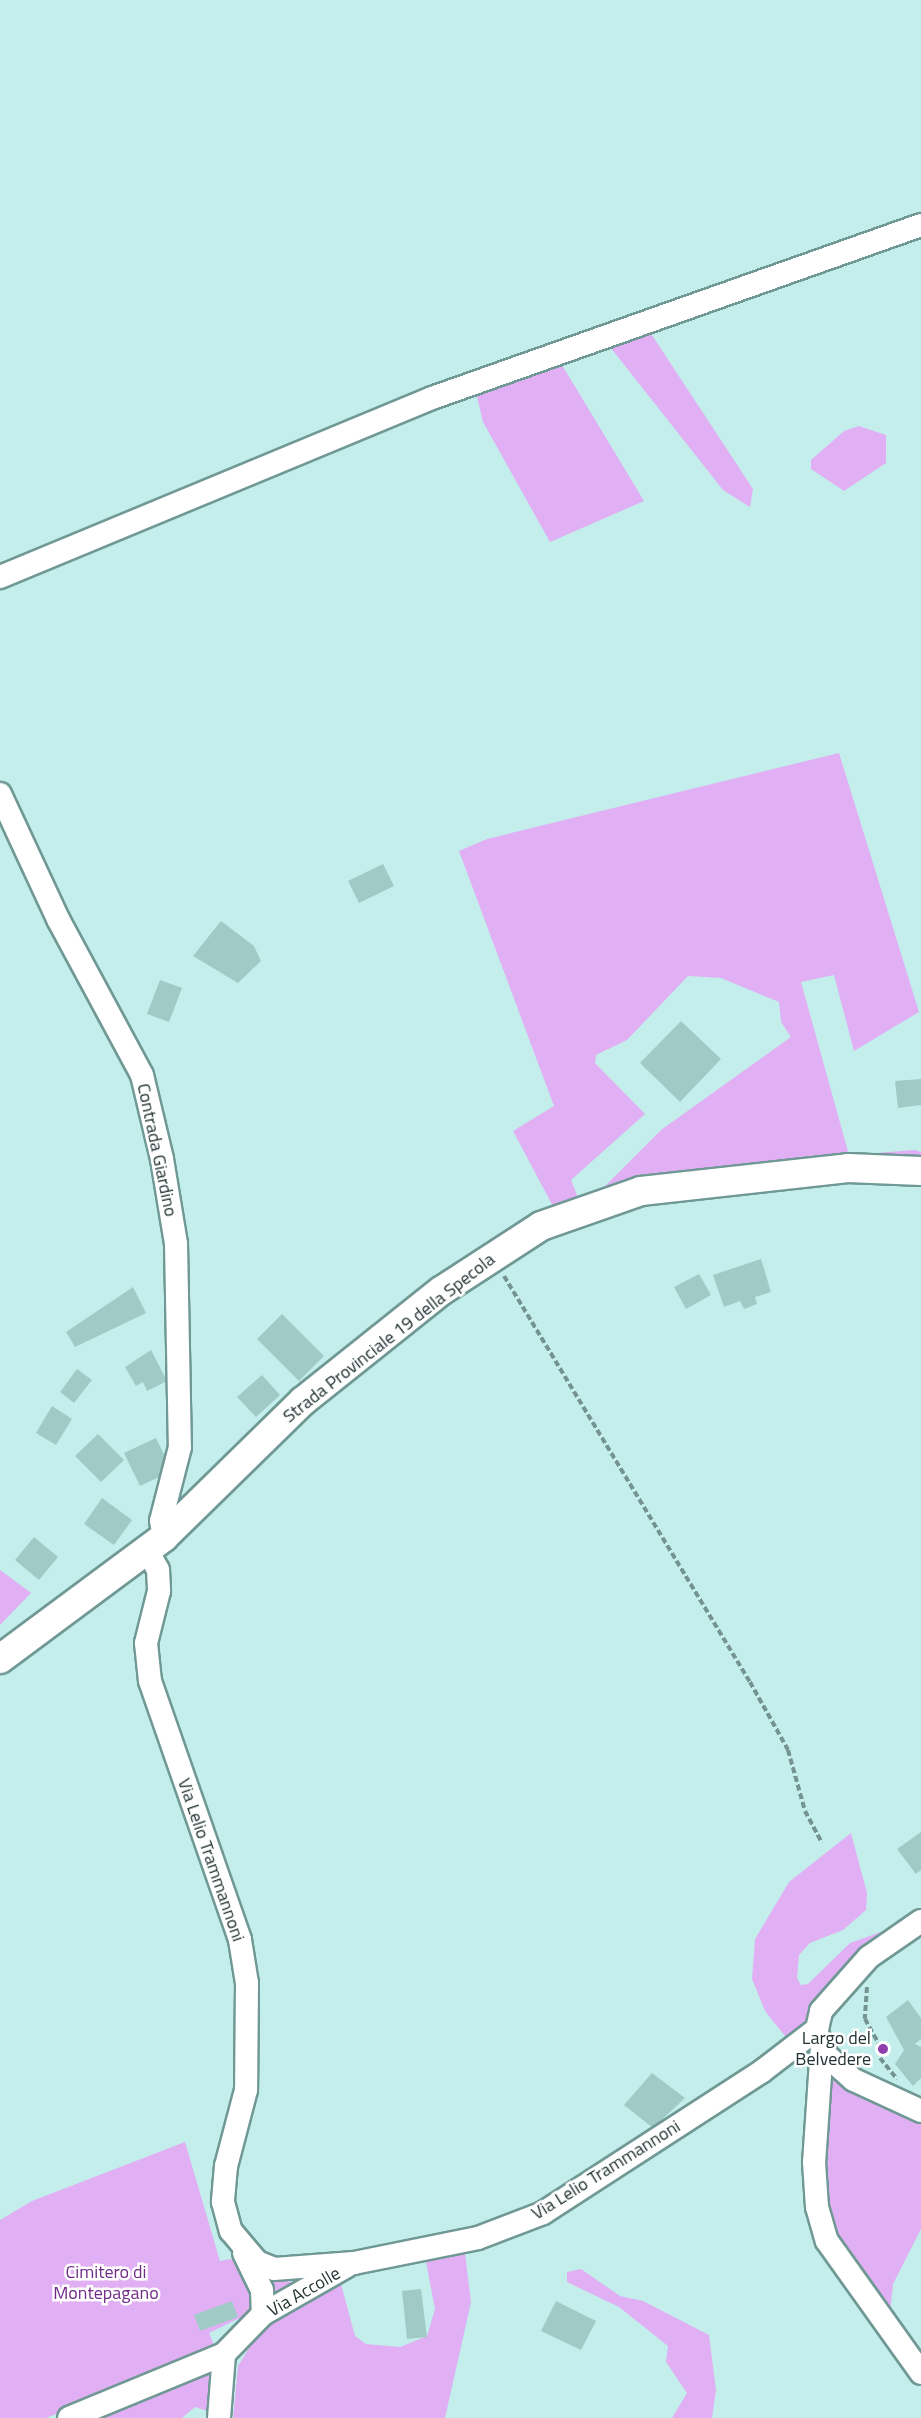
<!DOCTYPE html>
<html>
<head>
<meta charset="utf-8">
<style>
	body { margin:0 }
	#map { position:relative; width:921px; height:2418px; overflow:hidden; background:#c3eeeb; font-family:"Titillium Web",sans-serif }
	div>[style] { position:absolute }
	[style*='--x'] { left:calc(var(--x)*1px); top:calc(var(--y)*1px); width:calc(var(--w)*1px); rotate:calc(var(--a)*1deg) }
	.green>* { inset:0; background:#e1b0f4 }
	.building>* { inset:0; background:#a0cac6 }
	.path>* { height:4px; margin-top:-2px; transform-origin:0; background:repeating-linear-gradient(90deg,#749391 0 6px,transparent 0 9px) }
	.roads { filter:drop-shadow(2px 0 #709895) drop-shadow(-2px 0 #709895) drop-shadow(0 2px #709895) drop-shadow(0 -2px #709895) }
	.minor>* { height:22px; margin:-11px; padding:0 11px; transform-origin:11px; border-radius:11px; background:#fff }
	.major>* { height:28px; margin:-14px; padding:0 14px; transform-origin:14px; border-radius:14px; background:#fff }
	.dots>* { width:16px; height:16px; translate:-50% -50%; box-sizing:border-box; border:3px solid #fff; border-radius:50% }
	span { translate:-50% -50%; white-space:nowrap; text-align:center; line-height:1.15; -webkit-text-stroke:5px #fff; paint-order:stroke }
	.street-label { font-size:18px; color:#213231 }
	.poi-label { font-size:18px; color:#213231 }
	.right { translate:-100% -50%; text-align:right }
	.park-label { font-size:18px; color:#702b87 }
</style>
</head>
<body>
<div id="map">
	<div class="green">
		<div style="clip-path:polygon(644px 323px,753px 489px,750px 507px,723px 490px,603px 338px)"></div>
		<div style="clip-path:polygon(556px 355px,644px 501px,550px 542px,483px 422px,475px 388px)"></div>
		<div style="clip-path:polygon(859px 426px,886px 435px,886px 463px,844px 491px,811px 469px,811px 460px,844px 431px)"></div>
		<div style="clip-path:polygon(839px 753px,919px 1012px,854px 1051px,834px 975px,801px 982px,849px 1155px,915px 1150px,921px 1152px,921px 1166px,596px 1195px,661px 1130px,791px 1037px,781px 1022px,779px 1002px,721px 978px,688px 976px,627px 1040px,596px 1055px,595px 1063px,645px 1114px,571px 1180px,579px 1200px,556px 1212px,513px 1131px,554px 1106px,459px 851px,487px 839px)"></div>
		<div style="clip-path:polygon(0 1570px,31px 1593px,0 1625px)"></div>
		<div style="clip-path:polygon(851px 1833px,867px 1893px,866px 1910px,843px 1930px,810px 1943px,799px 1955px,797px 1978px,801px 1985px,808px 1984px,850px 1943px,895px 1927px,789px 2041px,765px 2011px,752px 1979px,755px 1939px,789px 1882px)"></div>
		<div style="clip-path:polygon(826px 2069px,857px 2094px,921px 2123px,921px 2229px,893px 2284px,890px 2314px,835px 2238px,821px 2184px)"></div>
		<div style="clip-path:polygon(185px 2142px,220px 2261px,230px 2259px,277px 2279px,307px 2285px,209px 2333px,216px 2350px,46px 2418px,0 2418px,0 2220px,32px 2201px)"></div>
		<div style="clip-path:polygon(465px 2253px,471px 2302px,445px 2418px,233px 2418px,238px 2366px,257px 2335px,301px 2299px,341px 2284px,355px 2336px,366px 2344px,400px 2347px,427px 2336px,435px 2309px,426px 2262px)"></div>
		<div style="clip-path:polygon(581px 2269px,620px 2296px,643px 2301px,709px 2335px,716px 2390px,712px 2418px,672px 2418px,687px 2393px,666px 2362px,668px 2346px,619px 2307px,567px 2282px,567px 2272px)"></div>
		<div style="clip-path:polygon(219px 2366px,214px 2413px,195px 2407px,182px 2418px,75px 2418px)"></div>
	</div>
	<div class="building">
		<div style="clip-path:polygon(383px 864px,394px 886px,359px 903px,348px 881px)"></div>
		<div style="clip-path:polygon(221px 921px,254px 946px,261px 961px,238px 983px,193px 956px)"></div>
		<div style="clip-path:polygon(160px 980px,182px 988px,169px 1022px,147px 1014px)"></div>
		<div style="clip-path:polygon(681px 1021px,721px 1059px,680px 1102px,640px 1063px)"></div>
		<div style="clip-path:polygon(921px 1079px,921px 1105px,898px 1108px,895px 1081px)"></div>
		<div style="clip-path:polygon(761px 1259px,771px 1292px,755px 1297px,757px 1304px,744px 1309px,740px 1301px,724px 1307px,713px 1275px)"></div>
		<div style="clip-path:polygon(699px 1274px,711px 1295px,686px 1309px,674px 1287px)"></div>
		<div style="clip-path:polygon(133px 1287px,146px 1313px,75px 1347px,66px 1332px)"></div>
		<div style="clip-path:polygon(282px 1314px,324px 1356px,299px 1381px,257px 1339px)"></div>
		<div style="clip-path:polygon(151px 1350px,167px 1381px,147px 1391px,143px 1382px,136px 1386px,125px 1367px)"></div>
		<div style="clip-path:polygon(77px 1369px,92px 1380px,74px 1403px,60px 1392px)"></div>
		<div style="clip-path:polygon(262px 1375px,280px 1395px,256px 1417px,237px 1397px)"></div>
		<div style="clip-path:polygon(52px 1406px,72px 1419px,56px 1445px,36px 1433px)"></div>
		<div style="clip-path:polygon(98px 1434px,124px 1460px,101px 1482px,75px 1456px)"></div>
		<div style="clip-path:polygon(156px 1438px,172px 1471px,140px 1486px,124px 1453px)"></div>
		<div style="clip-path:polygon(102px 1498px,132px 1520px,114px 1545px,84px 1524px)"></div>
		<div style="clip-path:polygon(34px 1537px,58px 1557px,39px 1580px,15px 1560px)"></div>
		<div style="clip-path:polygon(921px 1832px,921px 1870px,916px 1874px,897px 1849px)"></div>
		<div style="clip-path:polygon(908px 2000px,921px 2018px,921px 2039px,915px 2044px,921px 2047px,921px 2078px,913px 2086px,895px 2064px,904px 2050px,886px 2017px)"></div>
		<div style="clip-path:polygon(652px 2073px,685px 2098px,653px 2128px,624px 2105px)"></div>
		<div style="clip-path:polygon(421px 2289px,427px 2337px,407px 2339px,402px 2291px)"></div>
		<div style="clip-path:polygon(232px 2301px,238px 2317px,200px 2331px,194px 2315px)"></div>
		<div style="clip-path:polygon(556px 2301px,596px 2321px,581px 2350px,541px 2331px)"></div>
	</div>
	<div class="path">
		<div style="--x:504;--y:1276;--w:475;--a:58.8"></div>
		<div style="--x:750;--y:1682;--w:78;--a:60.8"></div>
		<div style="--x:788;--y:1750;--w:63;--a:74.4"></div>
		<div style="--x:805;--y:1811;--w:36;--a:62"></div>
		<div style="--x:867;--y:1987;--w:32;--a:94"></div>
		<div style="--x:865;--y:2019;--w:37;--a:61"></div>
		<div style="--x:883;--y:2051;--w:8;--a:113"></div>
		<div style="--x:880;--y:2058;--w:27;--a:51"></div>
	</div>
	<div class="roads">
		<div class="minor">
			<div style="--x:0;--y:577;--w:468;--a:-22.5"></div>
			<div style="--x:432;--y:398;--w:519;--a:-19.48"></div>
			<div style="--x:0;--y:794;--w:138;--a:65.1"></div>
			<div style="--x:58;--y:919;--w:177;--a:61.7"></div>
			<div style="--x:142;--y:1075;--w:86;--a:76.6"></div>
			<div style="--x:162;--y:1159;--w:86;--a:80.6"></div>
			<div style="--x:176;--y:1244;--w:203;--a:88.9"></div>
			<div style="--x:180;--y:1447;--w:76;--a:104.4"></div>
			<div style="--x:161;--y:1521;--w:16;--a:79"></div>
			<div style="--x:147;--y:1550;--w:23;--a:61"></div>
			<div style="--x:158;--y:1570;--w:21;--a:87"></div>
			<div style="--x:159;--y:1591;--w:54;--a:104"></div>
			<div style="--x:146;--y:1643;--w:38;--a:84"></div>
			<div style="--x:150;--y:1681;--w:274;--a:70.8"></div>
			<div style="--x:240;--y:1940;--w:44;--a:80.8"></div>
			<div style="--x:247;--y:1983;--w:107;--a:90.5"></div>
			<div style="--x:246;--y:2090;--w:79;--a:104.7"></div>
			<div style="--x:226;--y:2166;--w:36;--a:95"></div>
			<div style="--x:223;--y:2202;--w:30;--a:75"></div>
			<div style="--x:231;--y:2231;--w:40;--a:50"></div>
			<div style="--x:257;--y:2262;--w:18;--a:22"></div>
			<div style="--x:274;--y:2269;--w:80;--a:-4.3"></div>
			<div style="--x:354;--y:2263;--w:126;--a:-11.4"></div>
			<div style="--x:478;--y:2238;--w:70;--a:-21"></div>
			<div style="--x:543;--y:2213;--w:260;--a:-32.9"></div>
			<div style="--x:761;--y:2072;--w:71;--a:-37.5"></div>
			<div style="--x:817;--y:2029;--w:18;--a:-77"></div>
			<div style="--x:821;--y:2011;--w:72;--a:-48.4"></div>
			<div style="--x:869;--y:1957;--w:63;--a:-34.7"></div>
			<div style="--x:820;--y:2039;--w:18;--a:68"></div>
			<div style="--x:827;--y:2056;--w:36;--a:42"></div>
			<div style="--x:854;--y:2080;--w:74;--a:24.8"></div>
			<div style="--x:822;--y:2046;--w:116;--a:93.9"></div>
			<div style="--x:814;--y:2162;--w:45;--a:86.2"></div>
			<div style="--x:817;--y:2207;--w:35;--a:74"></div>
			<div style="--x:827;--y:2241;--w:162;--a:54.5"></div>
			<div style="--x:244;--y:2253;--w:41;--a:64.1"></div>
			<div style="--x:262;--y:2290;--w:24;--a:88"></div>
			<div style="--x:69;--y:2418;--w:168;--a:-22.4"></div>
			<div style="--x:219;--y:2418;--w:64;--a:-85.5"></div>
			<div style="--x:224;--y:2354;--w:56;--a:-45.7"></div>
			<div style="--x:263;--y:2314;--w:97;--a:-29.7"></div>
		</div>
		<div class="major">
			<div style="--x:0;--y:1659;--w:204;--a:-36.6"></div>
			<div style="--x:164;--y:1537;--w:194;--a:-44.4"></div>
			<div style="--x:303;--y:1401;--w:176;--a:-38.6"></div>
			<div style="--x:441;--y:1291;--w:119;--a:-33"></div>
			<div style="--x:541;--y:1226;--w:106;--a:-19.3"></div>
			<div style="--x:641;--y:1191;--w:208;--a:-6.3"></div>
			<div style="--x:848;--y:1168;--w:73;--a:2.4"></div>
		</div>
	</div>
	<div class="dots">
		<div style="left:883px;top:2049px;background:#903ead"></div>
	</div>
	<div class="street-label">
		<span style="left:157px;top:1150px;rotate:78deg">Contrada Giardino</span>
		<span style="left:389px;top:1338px;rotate:-38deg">Strada Provinciale 19 della Specola</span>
		<span style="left:211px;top:1860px;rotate:71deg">Via Lelio Trammannoni</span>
		<span style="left:606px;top:2170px;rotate:-32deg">Via Lelio Trammannoni</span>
		<span style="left:304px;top:2292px;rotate:-30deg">Via Accolle</span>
	</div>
	<div class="poi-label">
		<span class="right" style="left:871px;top:2049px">Largo del<br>Belvedere</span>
	</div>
	<div class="park-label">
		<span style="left:106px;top:2283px">Cimitero di<br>Montepagano</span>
	</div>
</div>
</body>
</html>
